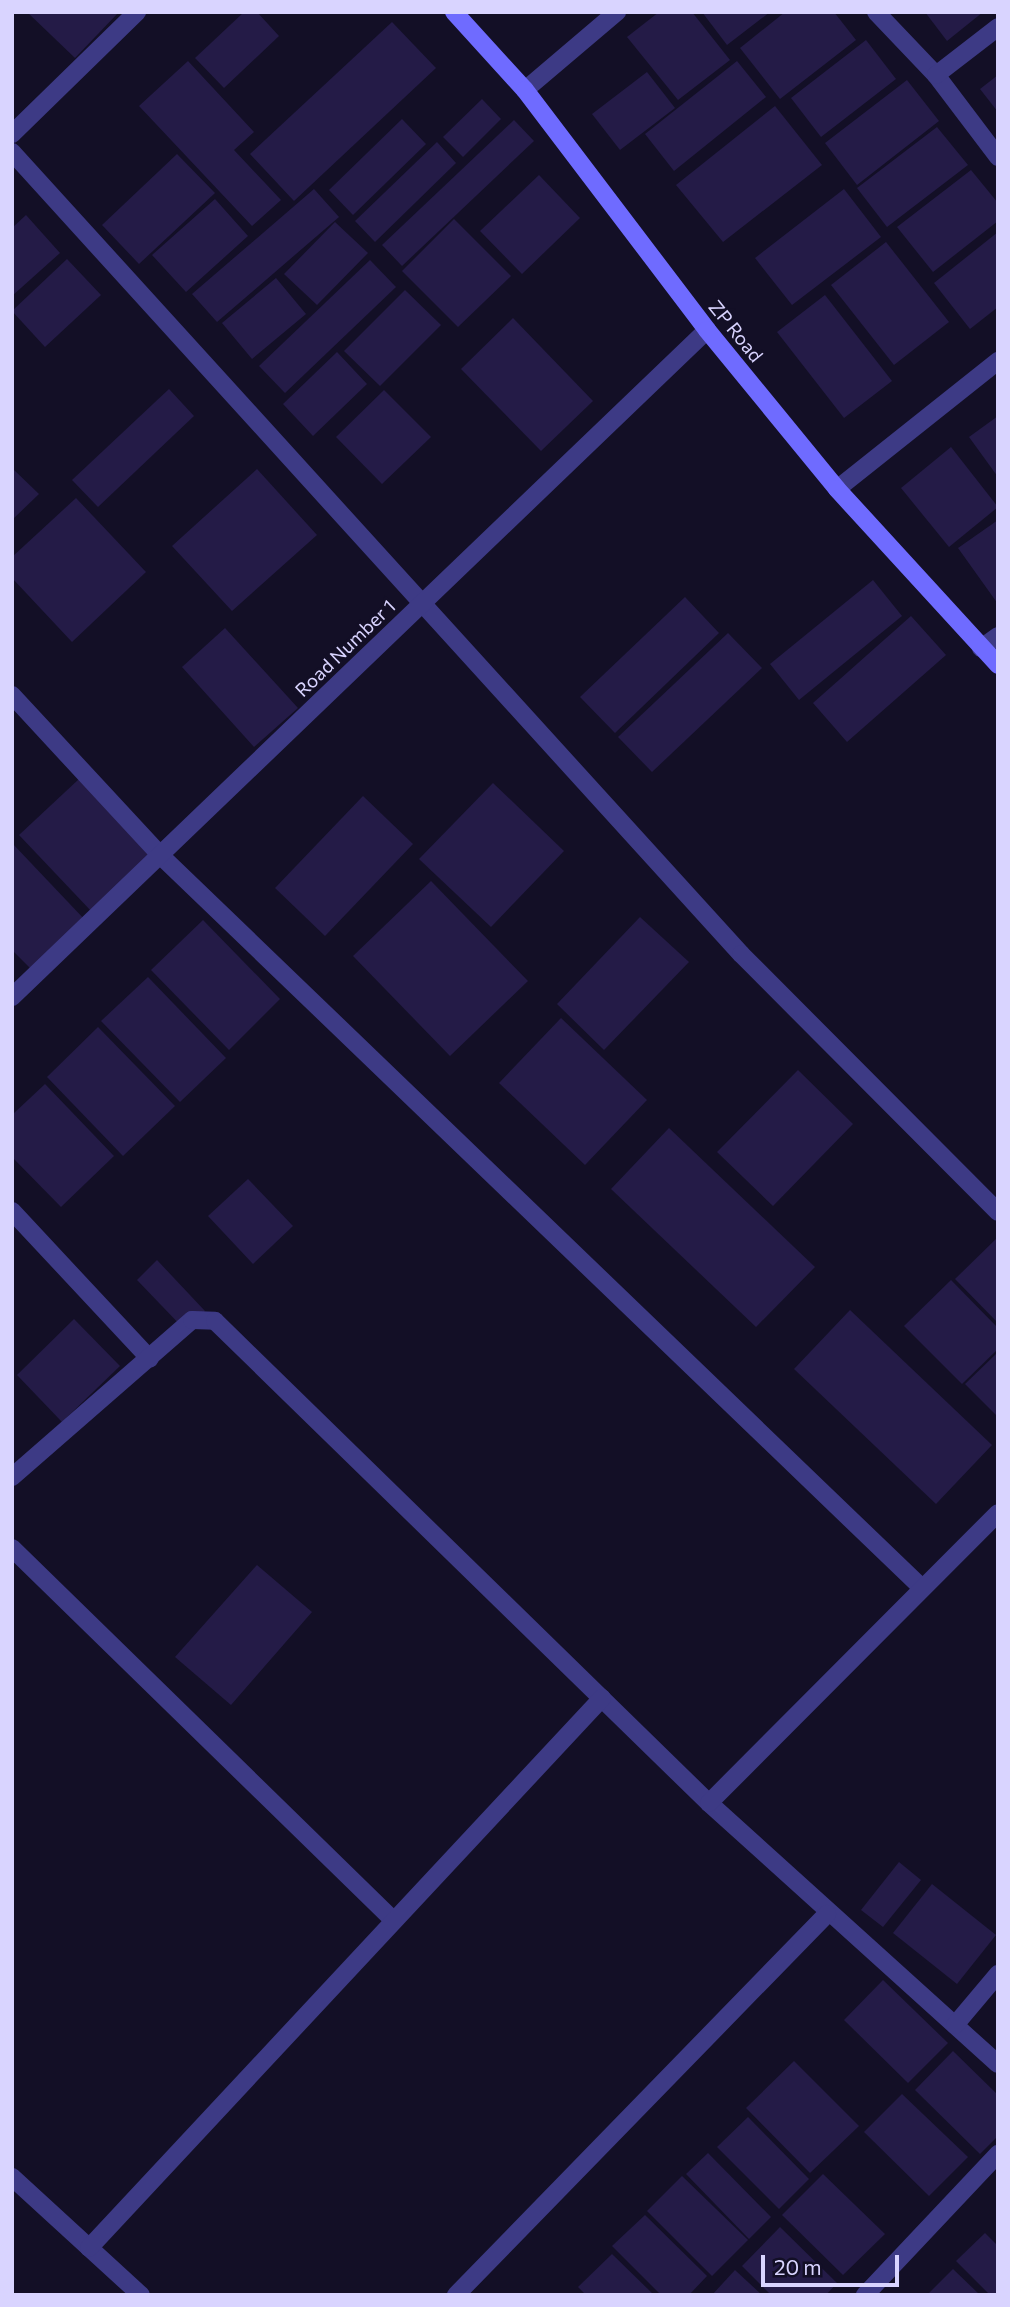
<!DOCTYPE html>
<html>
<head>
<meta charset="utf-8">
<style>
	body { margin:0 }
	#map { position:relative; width:1010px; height:2307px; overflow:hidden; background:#130f26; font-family:Commissioner,sans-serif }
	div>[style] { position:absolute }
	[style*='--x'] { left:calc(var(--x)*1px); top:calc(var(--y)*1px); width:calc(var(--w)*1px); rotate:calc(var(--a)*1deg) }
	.building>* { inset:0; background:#241b47 }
	.street>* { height:18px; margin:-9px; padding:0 9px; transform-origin:9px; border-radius:9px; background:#3d3a85 }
	.secondary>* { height:18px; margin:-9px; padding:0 9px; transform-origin:9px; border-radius:9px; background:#6f6bff }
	span { translate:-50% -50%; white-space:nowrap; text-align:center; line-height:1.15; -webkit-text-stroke:5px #130f26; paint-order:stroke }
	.street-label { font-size:19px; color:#d9d4ff }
	.frame { position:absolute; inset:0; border:14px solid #d9d4ff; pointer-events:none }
	.scale { position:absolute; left:761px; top:2255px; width:138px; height:32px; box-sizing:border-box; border:4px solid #d9d4ff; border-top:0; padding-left:9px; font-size:21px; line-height:24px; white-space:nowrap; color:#d9d4ff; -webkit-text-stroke:5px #130f26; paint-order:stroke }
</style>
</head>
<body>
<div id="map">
	<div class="building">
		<div style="clip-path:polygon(27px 12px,119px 12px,75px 58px)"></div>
		<div style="clip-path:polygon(244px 12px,257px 12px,279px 36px,224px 88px,195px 58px)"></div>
		<div style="clip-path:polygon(659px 12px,692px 12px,730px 60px,678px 100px,627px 37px)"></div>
		<div style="clip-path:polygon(702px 12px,770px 12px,727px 45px)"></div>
		<div style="clip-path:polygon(785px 12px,834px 12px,856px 40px,780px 99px,740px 48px)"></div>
		<div style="clip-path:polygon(925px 12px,983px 12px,947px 41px)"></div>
		<div style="clip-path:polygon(392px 22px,436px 68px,294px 201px,250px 154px)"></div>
		<div style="clip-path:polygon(866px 40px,896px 79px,821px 137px,791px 98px)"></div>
		<div style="clip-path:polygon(188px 61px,254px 132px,234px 150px,281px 200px,252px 226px,139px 106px)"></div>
		<div style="clip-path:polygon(737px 61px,766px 97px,674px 171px,645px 134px)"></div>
		<div style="clip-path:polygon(647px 72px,675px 108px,620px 150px,592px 114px)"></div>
		<div style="clip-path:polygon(998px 75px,998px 112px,980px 89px)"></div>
		<div style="clip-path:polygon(907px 80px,939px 121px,857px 185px,825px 143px)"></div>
		<div style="clip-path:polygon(482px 99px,501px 119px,463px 157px,443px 137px)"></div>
		<div style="clip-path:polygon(775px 106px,822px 165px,723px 242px,676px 185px)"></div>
		<div style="clip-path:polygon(402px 119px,426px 144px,353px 215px,329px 190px)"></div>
		<div style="clip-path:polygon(514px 120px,534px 141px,402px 266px,382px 245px)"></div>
		<div style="clip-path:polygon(937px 127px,968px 165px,887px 227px,857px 188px)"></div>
		<div style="clip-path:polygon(437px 142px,456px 163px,375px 242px,355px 221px)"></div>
		<div style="clip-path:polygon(177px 154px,215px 193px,139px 264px,102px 225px)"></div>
		<div style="clip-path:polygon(971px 170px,998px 203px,998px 221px,933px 272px,897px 227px)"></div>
		<div style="clip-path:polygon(539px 175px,580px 218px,522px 274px,480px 231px)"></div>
		<div style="clip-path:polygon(314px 189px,339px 217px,217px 322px,192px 294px)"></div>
		<div style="clip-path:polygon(844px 189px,881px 237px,792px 305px,755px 258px)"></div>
		<div style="clip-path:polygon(215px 199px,248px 236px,186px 292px,152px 255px)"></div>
		<div style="clip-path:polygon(26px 215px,60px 253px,12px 296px,12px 228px)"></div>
		<div style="clip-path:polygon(454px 219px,511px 276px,458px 327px,402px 271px)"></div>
		<div style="clip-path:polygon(335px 222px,368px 253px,317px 305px,284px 274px)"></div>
		<div style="clip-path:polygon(998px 232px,998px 307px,970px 329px,934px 283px)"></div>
		<div style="clip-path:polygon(886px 242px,949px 322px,894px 365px,831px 285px)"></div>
		<div style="clip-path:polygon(67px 259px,101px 295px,45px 347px,12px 311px)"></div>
		<div style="clip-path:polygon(370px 260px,396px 287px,285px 393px,259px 366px)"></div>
		<div style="clip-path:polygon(276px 278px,306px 314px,252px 359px,222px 323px)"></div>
		<div style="clip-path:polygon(405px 290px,441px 325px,380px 386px,344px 351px)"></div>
		<div style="clip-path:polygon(825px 295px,892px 381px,844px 418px,777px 332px)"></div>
		<div style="clip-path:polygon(513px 318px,593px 401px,541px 451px,461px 369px)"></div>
		<div style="clip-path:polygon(337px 352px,367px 384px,313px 436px,283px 404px)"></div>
		<div style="clip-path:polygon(169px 389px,194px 416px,98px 507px,72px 480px)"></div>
		<div style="clip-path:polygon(384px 390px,431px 437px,382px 484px,336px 437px)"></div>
		<div style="clip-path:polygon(998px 416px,998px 477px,969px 437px)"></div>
		<div style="clip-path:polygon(951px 447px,998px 507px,949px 547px,901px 488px)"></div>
		<div style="clip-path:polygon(12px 468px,39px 494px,12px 520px)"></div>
		<div style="clip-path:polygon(257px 469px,317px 535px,232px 611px,172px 546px)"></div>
		<div style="clip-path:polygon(76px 498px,146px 572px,72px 642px,12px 578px,12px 557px)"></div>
		<div style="clip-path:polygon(998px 520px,998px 604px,958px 548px)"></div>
		<div style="clip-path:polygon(873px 580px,902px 616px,799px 700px,770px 664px)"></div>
		<div style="clip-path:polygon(685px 597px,719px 633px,615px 733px,580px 697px)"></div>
		<div style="clip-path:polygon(911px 616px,946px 655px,847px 742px,813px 703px)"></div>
		<div style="clip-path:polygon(225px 628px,298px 708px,254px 747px,182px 667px)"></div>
		<div style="clip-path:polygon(728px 633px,762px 668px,652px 772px,618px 737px)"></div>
		<div style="clip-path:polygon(79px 779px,152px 857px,92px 912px,19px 835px)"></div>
		<div style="clip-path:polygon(493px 783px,564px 851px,491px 927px,419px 859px)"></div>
		<div style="clip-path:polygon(363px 796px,413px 844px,325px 936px,275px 888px)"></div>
		<div style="clip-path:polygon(12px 843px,86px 921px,33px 971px,12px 950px)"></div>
		<div style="clip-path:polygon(431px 881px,528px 981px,450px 1056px,353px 956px)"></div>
		<div style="clip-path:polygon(640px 917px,689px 962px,604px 1050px,557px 1004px)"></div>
		<div style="clip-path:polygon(203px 920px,280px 999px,229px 1050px,151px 970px)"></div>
		<div style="clip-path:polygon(148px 977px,226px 1058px,180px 1102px,101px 1021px)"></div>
		<div style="clip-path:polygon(561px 1018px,647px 1100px,585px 1165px,499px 1083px)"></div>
		<div style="clip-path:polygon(98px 1027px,175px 1106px,123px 1156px,47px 1077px)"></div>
		<div style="clip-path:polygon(798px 1070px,853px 1124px,773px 1206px,717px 1152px)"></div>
		<div style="clip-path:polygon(45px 1084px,114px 1156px,61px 1207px,12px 1157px,12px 1115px)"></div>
		<div style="clip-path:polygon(669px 1128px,815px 1267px,756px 1327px,611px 1189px)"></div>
		<div style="clip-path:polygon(248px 1179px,293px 1226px,253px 1264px,208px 1216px)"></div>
		<div style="clip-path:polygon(998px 1237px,998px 1323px,955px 1279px)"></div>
		<div style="clip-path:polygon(157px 1260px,205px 1311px,185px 1330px,137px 1280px)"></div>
		<div style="clip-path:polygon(951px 1280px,998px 1328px,998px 1349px,962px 1384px,904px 1326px)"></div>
		<div style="clip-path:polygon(850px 1310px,992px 1445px,936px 1504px,794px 1369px)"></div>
		<div style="clip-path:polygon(74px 1319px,120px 1366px,62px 1422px,17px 1375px)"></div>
		<div style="clip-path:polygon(998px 1352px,998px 1417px,965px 1384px)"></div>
		<div style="clip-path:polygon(257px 1565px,312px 1612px,231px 1705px,175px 1657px)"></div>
		<div style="clip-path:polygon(899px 1862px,921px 1880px,883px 1927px,861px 1910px)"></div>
		<div style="clip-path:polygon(932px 1884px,996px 1935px,957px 1984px,893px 1933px)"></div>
		<div style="clip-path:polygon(883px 1980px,948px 2043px,908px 2083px,844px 2020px)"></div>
		<div style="clip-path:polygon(953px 2051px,998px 2095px,998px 2136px,980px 2154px,915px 2090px)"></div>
		<div style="clip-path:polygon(794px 2061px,859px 2126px,810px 2173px,746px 2108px)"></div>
		<div style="clip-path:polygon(902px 2094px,968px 2157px,929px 2196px,864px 2132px)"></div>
		<div style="clip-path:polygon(748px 2117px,809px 2179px,779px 2209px,717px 2147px)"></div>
		<div style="clip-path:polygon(708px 2153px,771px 2217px,749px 2239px,686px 2174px)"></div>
		<div style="clip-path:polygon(823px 2174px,885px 2234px,843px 2275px,782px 2215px)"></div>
		<div style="clip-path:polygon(682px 2176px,748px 2240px,712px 2276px,647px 2211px)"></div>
		<div style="clip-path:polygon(645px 2215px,707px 2276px,689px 2295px,661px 2295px,612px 2246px)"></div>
		<div style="clip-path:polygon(780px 2227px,837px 2283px,826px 2295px,771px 2295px,742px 2266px)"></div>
		<div style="clip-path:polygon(985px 2233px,998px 2246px,998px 2295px,990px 2295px,956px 2261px)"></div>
		<div style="clip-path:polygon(612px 2254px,654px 2295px,586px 2295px,578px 2287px)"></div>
		<div style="clip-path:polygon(953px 2269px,980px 2295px,927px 2295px)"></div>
		<div style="clip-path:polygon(735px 2270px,762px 2295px,712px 2295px)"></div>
	</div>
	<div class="street">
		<div style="--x:876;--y:12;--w:87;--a:46.4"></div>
		<div style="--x:936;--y:75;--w:103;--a:52.9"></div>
		<div style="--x:936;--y:75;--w:78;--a:-37.7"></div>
		<div style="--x:525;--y:90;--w:121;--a:-40.3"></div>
		<div style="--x:12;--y:134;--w:175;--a:-44.3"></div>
		<div style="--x:12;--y:152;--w:1084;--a:47.73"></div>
		<div style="--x:741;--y:954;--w:364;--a:45.1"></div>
		<div style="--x:837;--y:489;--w:206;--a:-38.5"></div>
		<div style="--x:981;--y:648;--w:21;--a:-35"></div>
		<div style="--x:12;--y:695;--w:218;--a:47.2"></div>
		<div style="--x:160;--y:855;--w:1056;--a:43.89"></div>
		<div style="--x:12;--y:997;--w:963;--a:-43.82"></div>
		<div style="--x:12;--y:1211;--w:202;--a:47"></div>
		<div style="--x:12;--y:1477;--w:239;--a:-41.1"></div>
		<div style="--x:192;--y:1320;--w:23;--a:2"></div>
		<div style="--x:215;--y:1321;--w:690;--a:44.3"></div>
		<div style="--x:709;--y:1803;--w:389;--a:42.1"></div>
		<div style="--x:12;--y:1548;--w:531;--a:44.31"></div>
		<div style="--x:709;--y:1803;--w:409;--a:-45.1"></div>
		<div style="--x:955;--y:2025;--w:67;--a:-49.9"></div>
		<div style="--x:12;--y:2177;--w:175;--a:42.5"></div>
		<div style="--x:89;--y:2248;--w:752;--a:-46.99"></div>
		<div style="--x:456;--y:2295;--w:532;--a:-45.76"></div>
		<div style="--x:865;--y:2295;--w:194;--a:-46.7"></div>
	</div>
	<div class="secondary">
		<div style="--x:454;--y:12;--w:105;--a:47.7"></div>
		<div style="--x:525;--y:90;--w:301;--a:52.8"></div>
		<div style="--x:707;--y:330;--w:205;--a:50.7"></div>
		<div style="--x:837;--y:489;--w:239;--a:47.5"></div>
	</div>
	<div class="street-label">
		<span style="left:736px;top:331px;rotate:51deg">ZP Road</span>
		<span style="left:345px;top:648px;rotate:-44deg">Road Number 1</span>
	</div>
	<div class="frame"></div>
	<div class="scale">20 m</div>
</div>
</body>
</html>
